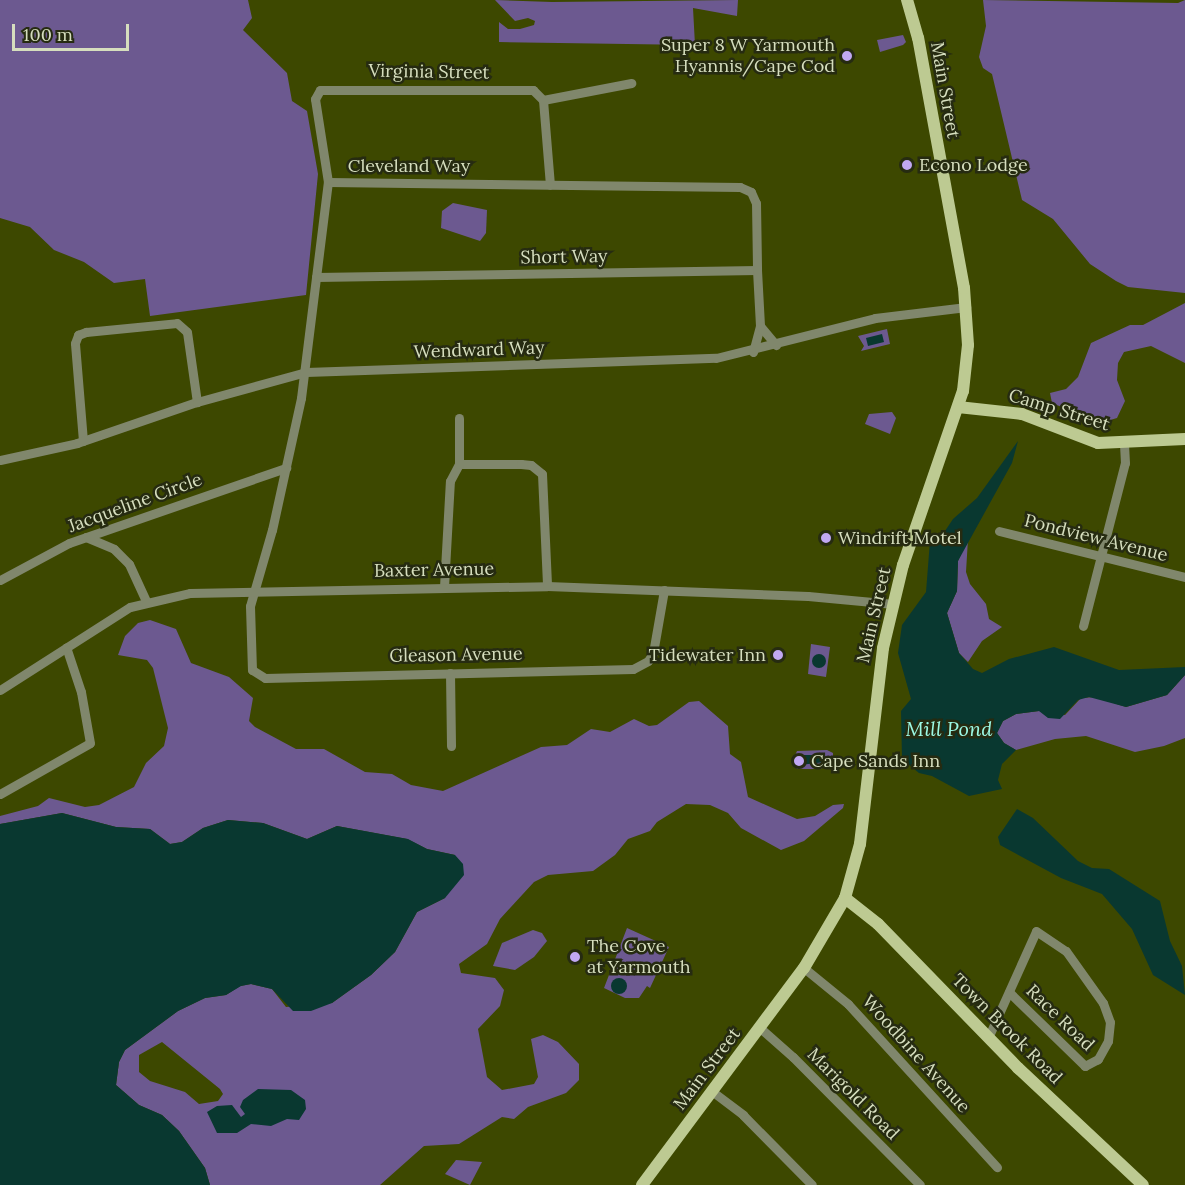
<!DOCTYPE html>
<html>
<head>
<meta charset="utf-8">
<style>
	body { margin:0 }
	#map { position:relative; width:1185px; height:1185px; overflow:hidden; background:#3d4800; font-family:Lora,serif }
	div>[style] { position:absolute }
	[style*='--x'] { left:calc(var(--x)*1px); top:calc(var(--y)*1px); width:calc(var(--w)*1px); rotate:calc(var(--a)*1deg) }
	.green>* { inset:0; background:#6c5990 }
	.water>* { inset:0; background:#093830 }
	.round { border-radius:50% }
	.minor>* { height:9px; margin:-4.5px; padding:0 4.5px; transform-origin:4.5px; border-radius:4.5px; background:#80876c }
	.major>* { height:12px; margin:-6px; padding:0 6px; transform-origin:6px; border-radius:6px; background:#bdca92 }
	.dots>* { width:16px; height:16px; translate:-50% -50%; box-sizing:border-box; border:3px solid #262b11; border-radius:50% }
	span { translate:-50% -50%; white-space:nowrap; text-align:center; line-height:1.15; -webkit-text-stroke:5px #262b11; paint-order:stroke }
	.poi-label { font-size:18px; color:#d6debe }
	.right { translate:-100% -50%; text-align:right }
	.left { translate:0 -50%; text-align:left }
	.street-label { font-size:18px; color:#d6debe }
	.water-label { font-size:20px; color:#9cf9e5; font-style:italic }
	.scale { position:absolute; left:12px; top:24px; width:117px; height:27px; box-sizing:border-box; border:3px solid #d6debe; border-top:0; padding-left:8px; font-size:18px; line-height:21px; white-space:nowrap; color:#d6debe; -webkit-text-stroke:4px #262b11; paint-order:stroke }
</style>
</head>
<body>
<div id="map">
	<div class="green">
		<div style="clip-path:polygon(0 0,248px 0,252px 18px,243px 30px,287px 73px,292px 101px,307px 111px,318px 174px,306px 295px,150px 316px,145px 279px,114px 283px,84px 262px,54px 250px,30px 227px,0 218px)"></div>
		<div style="clip-path:polygon(495px 0,552px 2px,738px 0,737px 16px,693px 8px,695px 45px,499px 42px,499px 22px,508px 29px,520px 29px,534px 25px,535px 21px,528px 18px,515px 21px)"></div>
		<div style="clip-path:polygon(983px 0,1178px 3px,1185px 0,1185px 293px,1128px 287px,1116px 281px,1090px 264px,1053px 219px,1022px 200px,992px 74px,983px 68px,979px 57px,986px 26px)"></div>
		<div style="clip-path:polygon(903px 35px,906px 42px,903px 45px,880px 52px,877px 40px)"></div>
		<div style="clip-path:polygon(453px 203px,487px 210px,486px 233px,480px 241px,441px 228px,442px 211px)"></div>
		<div style="clip-path:polygon(1185px 303px,1185px 363px,1151px 346px,1124px 352px,1118px 363px,1117px 380px,1125px 401px,1117px 418px,1100px 423px,1052px 403px,1050px 393px,1066px 389px,1078px 377px,1091px 343px,1130px 325px,1143px 325px)"></div>
		<div style="clip-path:polygon(887px 329px,890px 344px,861px 351px,864px 346px,858px 336px)"></div>
		<div style="clip-path:polygon(892px 412px,896px 418px,890px 434px,865px 424px,869px 414px)"></div>
		<div style="clip-path:polygon(968px 539px,966px 572px,970px 584px,986px 604px,989px 619px,1002px 627px,982px 641px,968px 662px,959px 653px,947px 613px,957px 591px,958px 561px)"></div>
		<div style="clip-path:polygon(evenodd,150px 620px,176px 629px,191px 663px,229px 677px,253px 698px,249px 721px,255px 727px,296px 749px,324px 749px,365px 772px,392px 774px,411px 785px,443px 791px,541px 747px,567px 745px,591px 729px,610px 732px,634px 719px,649px 726px,657px 725px,689px 702px,699px 701px,728px 726px,730px 754px,741px 762px,748px 797px,797px 819px,815px 816px,833px 805px,844px 804px,843px 808px,804px 841px,781px 850px,741px 828px,728px 813px,710px 805px,686px 804px,657px 822px,650px 831px,628px 839px,615px 855px,593px 871px,548px 875px,534px 882px,500px 919px,487px 944px,459px 964px,461px 973px,495px 978px,504px 990px,500px 1006px,478px 1029px,487px 1077px,502px 1090px,534px 1084px,538px 1077px,531px 1039px,543px 1035px,558px 1042px,579px 1064px,579px 1080px,566px 1093px,528px 1107px,514px 1119px,502px 1117px,459px 1144px,424px 1146px,380px 1185px,210px 1185px,205px 1168px,179px 1131px,162px 1115px,139px 1105px,116px 1085px,119px 1062px,125px 1050px,178px 1011px,205px 998px,226px 995px,240px 986px,251px 984px,272px 989px,286px 1007px,332px 1003px,371px 975px,395px 952px,417px 912px,445px 898px,455px 855px,427px 849px,407px 839px,337px 826px,307px 839px,263px 823px,228px 820px,203px 828px,182px 842px,170px 844px,150px 829px,116px 827px,62px 813px,0 824px,0 816px,38px 806px,49px 798px,85px 807px,99px 805px,134px 787px,146px 763px,164px 746px,168px 728px,153px 668px,147px 660px,118px 655px,125px 636px,138px 623px,150px 620px,162px 1042px,220px 1089px,223px 1094px,218px 1101px,199px 1104px,185px 1092px,150px 1081px,139px 1072px,139px 1055px,162px 1042px)"></div>
		<div style="clip-path:polygon(811px 644px,830px 647px,826px 677px,808px 674px)"></div>
		<div style="clip-path:polygon(1185px 675px,1185px 738px,1164px 746px,1135px 752px,1086px 736px,1055px 739px,1016px 750px,1004px 743px,997px 733px,1003px 721px,1016px 714px,1039px 711px,1065px 715px,1081px 698px,1095px 697px,1126px 707px,1167px 695px)"></div>
		<div style="clip-path:polygon(827px 750px,833px 753px,833px 759px,821px 769px,797px 769px,792px 762px,797px 751px)"></div>
		<div style="clip-path:polygon(627px 928px,669px 947px,650px 988px,647px 986px,639px 998px,625px 998px,604px 988px)"></div>
		<div style="clip-path:polygon(533px 930px,542px 933px,547px 941px,534px 957px,515px 970px,493px 966px,502px 943px)"></div>
		<div style="clip-path:polygon(456px 1160px,482px 1162px,470px 1185px,445px 1174px)"></div>
	</div>
	<div class="water">
		<div style="clip-path:polygon(882px 334px,884px 342px,868px 346px,866px 338px)"></div>
		<div style="clip-path:polygon(1018px 441px,1012px 463px,958px 561px,957px 591px,947px 613px,959px 653px,973px 669px,982px 673px,1009px 659px,1054px 647px,1119px 670px,1185px 667px,1185px 675px,1167px 695px,1126px 707px,1089px 697px,1078px 700px,1060px 719px,1048px 718px,1039px 711px,1016px 714px,1003px 721px,997px 733px,1004px 743px,1016px 750px,1002px 764px,998px 780px,1002px 789px,969px 796px,932px 776px,919px 773px,902px 759px,901px 711px,911px 699px,898px 653px,902px 625px,926px 592px,930px 541px,943px 534px,953px 519px,977px 498px)"></div>
		<div class="round" style="left:812px;top:654px;width:14px;height:14px"></div>
		<div style="clip-path:polygon(800px 755px,822px 755px,825px 762px,800px 765px)"></div>
		<div style="clip-path:polygon(1017px 809px,1033px 818px,1078px 861px,1092px 868px,1109px 869px,1160px 901px,1170px 941px,1182px 966px,1185px 995px,1153px 975px,1132px 929px,1102px 894px,1061px 878px,1000px 845px,998px 837px)"></div>
		<div style="clip-path:polygon(62px 813px,116px 827px,150px 829px,170px 844px,182px 842px,203px 828px,228px 820px,263px 823px,307px 839px,337px 826px,408px 839px,427px 849px,455px 855px,463px 864px,464px 875px,445px 898px,417px 912px,395px 952px,371px 975px,332px 1003px,311px 1011px,293px 1011px,272px 989px,251px 984px,241px 986px,226px 995px,205px 998px,178px 1011px,125px 1050px,119px 1062px,116px 1085px,139px 1105px,162px 1115px,179px 1131px,205px 1168px,210px 1185px,0 1185px,0 824px)"></div>
		<div class="round" style="left:611px;top:978px;width:16px;height:16px"></div>
		<div style="clip-path:polygon(258px 1089px,291px 1090px,305px 1100px,306px 1109px,299px 1120px,287px 1119px,271px 1126px,251px 1124px,237px 1133px,217px 1133px,207px 1112px,217px 1106px,232px 1105px,241px 1117px,245px 1114px,240px 1107px,243px 1100px)"></div>
	</div>
	<div class="minor">
		<div style="--x:543;--y:100;--w:90;--a:-10.9"></div>
		<div style="--x:328;--y:182;--w:84;--a:-98.9"></div>
		<div style="--x:315;--y:99;--w:10;--a:-61"></div>
		<div style="--x:320;--y:90;--w:213;--a:0"></div>
		<div style="--x:533;--y:90;--w:14;--a:45"></div>
		<div style="--x:543;--y:100;--w:85;--a:85.3"></div>
		<div style="--x:316;--y:277;--w:441;--a:-0.9"></div>
		<div style="--x:757;--y:270;--w:56;--a:86.9"></div>
		<div style="--x:760;--y:326;--w:27;--a:105"></div>
		<div style="--x:760;--y:326;--w:25;--a:50"></div>
		<div style="--x:83;--y:441;--w:98;--a:-94.7"></div>
		<div style="--x:75;--y:343;--w:9;--a:-69"></div>
		<div style="--x:78;--y:335;--w:9;--a:-21"></div>
		<div style="--x:86;--y:332;--w:91;--a:-5.6"></div>
		<div style="--x:177;--y:323;--w:13;--a:42"></div>
		<div style="--x:187;--y:332;--w:71;--a:81.9"></div>
		<div style="--x:0;--y:460;--w:79;--a:-12.4"></div>
		<div style="--x:77;--y:443;--w:127;--a:-18.9"></div>
		<div style="--x:197;--y:402;--w:113;--a:-15.4"></div>
		<div style="--x:306;--y:372;--w:410;--a:-2"></div>
		<div style="--x:716;--y:358;--w:164;--a:-14.1"></div>
		<div style="--x:875;--y:318;--w:92;--a:-6.9"></div>
		<div style="--x:459;--y:464;--w:62;--a:0"></div>
		<div style="--x:521;--y:464;--w:10;--a:6"></div>
		<div style="--x:531;--y:465;--w:14;--a:39"></div>
		<div style="--x:542;--y:474;--w:112;--a:87.4"></div>
		<div style="--x:999;--y:531;--w:192;--a:13.9"></div>
		<div style="--x:86;--y:537;--w:30;--a:23"></div>
		<div style="--x:114;--y:549;--w:21;--a:45"></div>
		<div style="--x:129;--y:564;--w:41;--a:65.3"></div>
		<div style="--x:0;--y:580;--w:78;--a:-28.2"></div>
		<div style="--x:69;--y:543;--w:230;--a:-19.1"></div>
		<div style="--x:444;--y:587;--w:106;--a:-86.8"></div>
		<div style="--x:450;--y:481;--w:19;--a:-62"></div>
		<div style="--x:459;--y:464;--w:46;--a:-90"></div>
		<div style="--x:664;--y:590;--w:64;--a:99.9"></div>
		<div style="--x:653;--y:653;--w:9;--a:122"></div>
		<div style="--x:648;--y:661;--w:17;--a:152"></div>
		<div style="--x:633;--y:669;--w:368;--a:178.6"></div>
		<div style="--x:265;--y:678;--w:15;--a:-148"></div>
		<div style="--x:252;--y:670;--w:64;--a:-91.8"></div>
		<div style="--x:250;--y:606;--w:79;--a:-73.9"></div>
		<div style="--x:272;--y:530;--w:135;--a:-77.6"></div>
		<div style="--x:301;--y:398;--w:218;--a:-82.9"></div>
		<div style="--x:328;--y:182;--w:412;--a:0.7"></div>
		<div style="--x:740;--y:187;--w:12;--a:24"></div>
		<div style="--x:751;--y:192;--w:12;--a:66"></div>
		<div style="--x:756;--y:203;--w:67;--a:89.1"></div>
		<div style="--x:1083;--y:626;--w:168;--a:-75.6"></div>
		<div style="--x:1125;--y:463;--w:18;--a:-93"></div>
		<div style="--x:450;--y:673;--w:73;--a:89.2"></div>
		<div style="--x:0;--y:690;--w:154;--a:-32.6"></div>
		<div style="--x:130;--y:607;--w:62;--a:-13.1"></div>
		<div style="--x:190;--y:593;--w:357;--a:-1.1"></div>
		<div style="--x:547;--y:586;--w:261;--a:2.2"></div>
		<div style="--x:808;--y:596;--w:86;--a:5.3"></div>
		<div style="--x:0;--y:794;--w:103;--a:-29.5"></div>
		<div style="--x:90;--y:743;--w:52;--a:-100"></div>
		<div style="--x:81;--y:692;--w:47;--a:-108.4"></div>
		<div style="--x:804;--y:968;--w:57;--a:39.3"></div>
		<div style="--x:848;--y:1004;--w:221;--a:47.6"></div>
		<div style="--x:760;--y:1028;--w:44;--a:41.3"></div>
		<div style="--x:793;--y:1057;--w:180;--a:45.2"></div>
		<div style="--x:988;--y:1038;--w:117;--a:-65.8"></div>
		<div style="--x:1036;--y:931;--w:36;--a:34"></div>
		<div style="--x:1066;--y:951;--w:64;--a:54.6"></div>
		<div style="--x:1103;--y:1003;--w:20;--a:70"></div>
		<div style="--x:1110;--y:1022;--w:19;--a:96"></div>
		<div style="--x:1108;--y:1041;--w:21;--a:119"></div>
		<div style="--x:1098;--y:1059;--w:15;--a:152"></div>
		<div style="--x:1085;--y:1066;--w:106;--a:-135.8"></div>
		<div style="--x:713;--y:1092;--w:38;--a:37"></div>
		<div style="--x:743;--y:1115;--w:98;--a:45.4"></div>
	</div>
	<div class="major">
		<div style="--x:958;--y:407;--w:64;--a:6.2"></div>
		<div style="--x:1022;--y:414;--w:81;--a:20.9"></div>
		<div style="--x:1098;--y:443;--w:87;--a:-2.6"></div>
		<div style="--x:845;--y:898;--w:42;--a:38.2"></div>
		<div style="--x:878;--y:924;--w:201;--a:45.8"></div>
		<div style="--x:1018;--y:1068;--w:171;--a:43.1"></div>
		<div style="--x:642;--y:1185;--w:271;--a:-53.3"></div>
		<div style="--x:804;--y:968;--w:81;--a:-59.6"></div>
		<div style="--x:845;--y:898;--w:56;--a:-74.5"></div>
		<div style="--x:860;--y:844;--w:197;--a:-83.3"></div>
		<div style="--x:883;--y:648;--w:85;--a:-76.5"></div>
		<div style="--x:903;--y:565;--w:184;--a:-71"></div>
		<div style="--x:963;--y:391;--w:46;--a:-83.8"></div>
		<div style="--x:968;--y:345;--w:57;--a:-94"></div>
		<div style="--x:964;--y:288;--w:254;--a:-100.4"></div>
		<div style="--x:918;--y:38;--w:40;--a:-106"></div>
	</div>
	<div class="dots">
		<div style="left:847px;top:56px;background:#c1a8f3"></div>
		<div style="left:907px;top:165px;background:#c1a8f3"></div>
		<div style="left:826px;top:538px;background:#c1a8f3"></div>
		<div style="left:778px;top:655px;background:#c1a8f3"></div>
		<div style="left:799px;top:761px;background:#c1a8f3"></div>
		<div style="left:575px;top:957px;background:#c1a8f3"></div>
	</div>
	<div class="poi-label">
		<span class="right" style="left:835px;top:56px">Super 8 W Yarmouth<br>Hyannis/Cape Cod</span>
		<span class="left" style="left:919px;top:165px">Econo Lodge</span>
		<span class="left" style="left:838px;top:538px">Windrift Motel</span>
		<span class="right" style="left:766px;top:655px">Tidewater Inn</span>
		<span class="left" style="left:811px;top:761px">Cape Sands Inn</span>
		<span class="left" style="left:587px;top:957px">The Cove<br>at Yarmouth</span>
	</div>
	<div class="street-label">
		<span style="left:429px;top:72px;rotate:1deg">Virginia Street</span>
		<span style="left:945px;top:90px;rotate:80deg">Main Street</span>
		<span style="left:409px;top:166px">Cleveland Way</span>
		<span style="left:564px;top:257px;rotate:-1deg">Short Way</span>
		<span style="left:479px;top:350px;rotate:-2deg">Wendward Way</span>
		<span style="left:1059px;top:410px;rotate:17deg">Camp Street</span>
		<span style="left:135px;top:503px;rotate:-20deg">Jacqueline Circle</span>
		<span style="left:1096px;top:538px;rotate:14deg">Pondview Avenue</span>
		<span style="left:434px;top:570px;rotate:-1deg">Baxter Avenue</span>
		<span style="left:874px;top:615px;rotate:-77deg">Main Street</span>
		<span style="left:456px;top:655px;rotate:-1deg">Gleason Avenue</span>
		<span style="left:1060px;top:1018px;rotate:44deg">Race Road</span>
		<span style="left:1007px;top:1029px;rotate:45deg">Town Brook Road</span>
		<span style="left:916px;top:1054px;rotate:48deg">Woodbine Avenue</span>
		<span style="left:707px;top:1069px;rotate:-53deg">Main Street</span>
		<span style="left:853px;top:1094px;rotate:45deg">Marigold Road</span>
	</div>
	<div class="water-label">
		<span style="left:949px;top:728px">Mill Pond</span>
	</div>
	<div class="scale">100 m</div>
</div>
</body>
</html>
